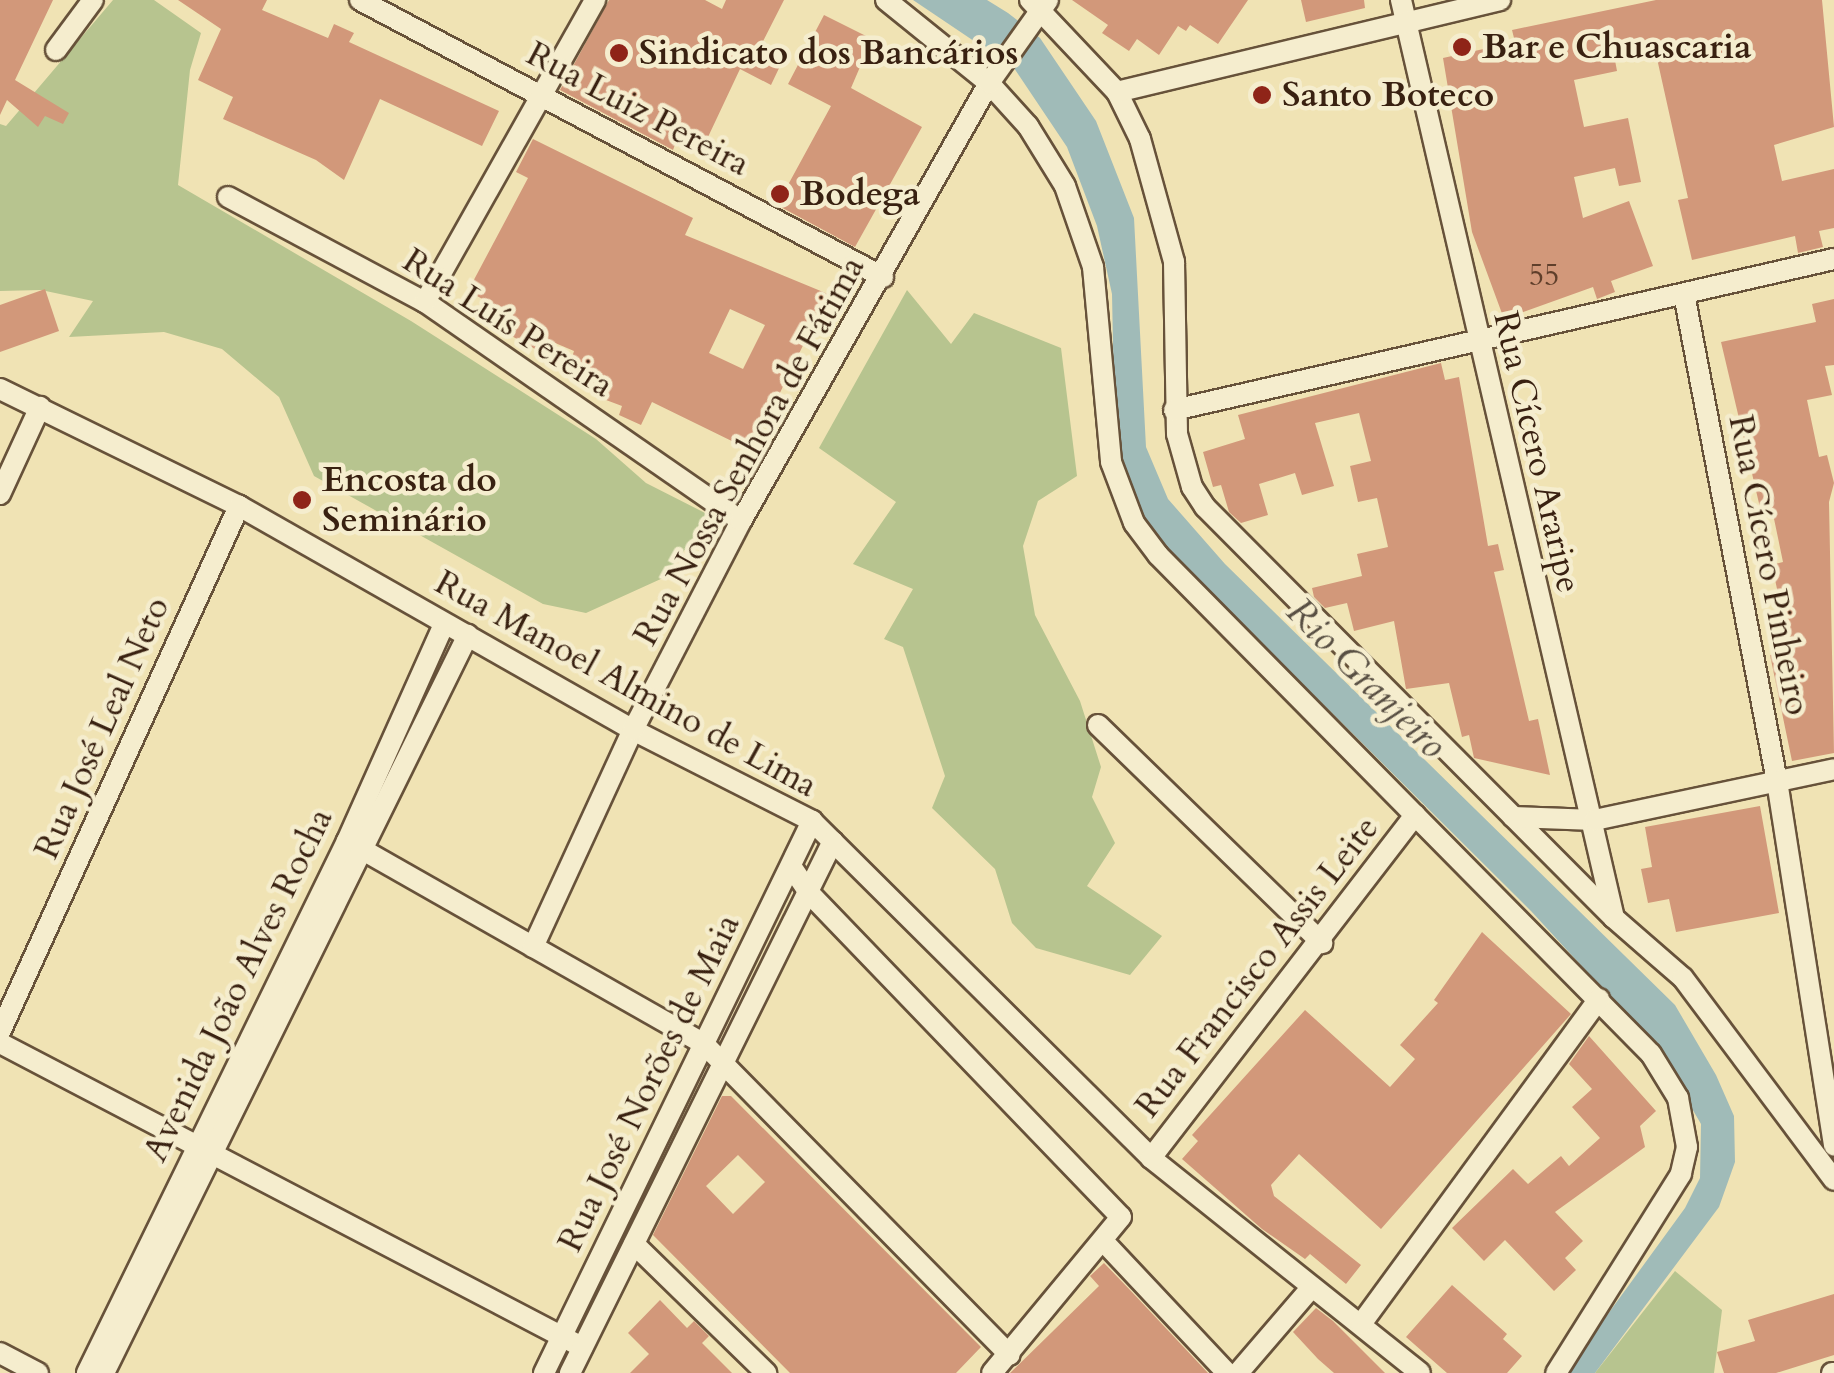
<!DOCTYPE html>
<html>
<head>
<meta charset="utf-8">
<style>
	body { margin:0 }
	#map { position:relative; width:1834px; height:1373px; overflow:hidden; background:#f0e3b4; font-family:Cardo,serif }
	div>[style] { position:absolute }
	[style*='--x'] { left:calc(var(--x)*1px); top:calc(var(--y)*1px); width:calc(var(--w)*1px); rotate:calc(var(--a)*1deg) }
	.green>* { inset:0; background:#b7c48f }
	.water>* { inset:0; background:#a0bbb8 }
	.building>* { inset:0; background:#d2987a }
	.roads { filter:drop-shadow(2px 0 #67523a) drop-shadow(-2px 0 #67523a) drop-shadow(0 2px #67523a) drop-shadow(0 -2px #67523a) }
	.street>* { height:20px; margin:-10px; padding:0 10px; transform-origin:10px; border-radius:10px; background:#f5edce }
	.dots>* { width:28px; height:28px; translate:-50% -50%; box-sizing:border-box; border:5px solid #f5edce; border-radius:50% }
	span { translate:-50% -50%; white-space:nowrap; text-align:center; line-height:1.15; -webkit-text-stroke:9px #f5edce; paint-order:stroke }
	.number-label { font-size:30px; color:#5f3f2b }
	.number-label span { -webkit-text-stroke-width:0 }
	.poi-label { font-size:35px; color:#392111; font-weight:700 }
	.left { translate:0 -50%; text-align:left }
	.street-label { font-size:35px; color:#392111 }
	.water-label { font-size:38px; color:#584f43; font-style:italic }
</style>
</head>
<body>
<div id="map">
	<div class="green">
		<div style="clip-path:polygon(113px 0,154px 0,201px 33px,190px 70px,178px 185px,411px 321px,596px 439px,646px 483px,711px 516px,663px 578px,586px 613px,543px 604px,314px 476px,279px 397px,222px 349px,164px 332px,69px 337px,93px 301px,41px 290px,0 291px,0 124px,6px 126px)"></div>
		<div style="clip-path:polygon(907px 290px,951px 344px,974px 313px,1061px 348px,1077px 476px,1038px 501px,1023px 546px,1035px 615px,1080px 701px,1101px 767px,1092px 797px,1115px 843px,1087px 886px,1162px 936px,1130px 975px,1036px 948px,1012px 923px,995px 869px,932px 808px,945px 776px,903px 647px,884px 639px,913px 589px,853px 564px,896px 502px,819px 448px)"></div>
		<div style="clip-path:polygon(1675px 1271px,1722px 1310px,1714px 1373px,1595px 1373px)"></div>
	</div>
	<div class="water">
		<div style="clip-path:polygon(913px 0,987px 0,1008px 13px,1040px 38px,1096px 121px,1134px 218px,1146px 447px,1168px 499px,1225px 564px,1675px 1005px,1716px 1075px,1734px 1116px,1735px 1162px,1719px 1207px,1595px 1373px,1565px 1373px,1685px 1208px,1700px 1178px,1701px 1124px,1656px 1047px,1531px 911px,1162px 544px,1128px 494px,1115px 446px,1112px 294px,1097px 226px,1067px 147px,1014px 68px)"></div>
	</div>
	<div class="building">
		<div style="clip-path:polygon(0 0,53px 0,15px 80px,69px 113px,63px 124px,45px 116px,38px 127px,7px 100px,0 115px)"></div>
		<div style="clip-path:polygon(178px 0,267px 0,262px 10px,328px 38px,334px 24px,354px 33px,349px 42px,499px 111px,482px 146px,380px 99px,344px 180px,316px 160px,223px 119px,233px 97px,198px 80px,221px 29px)"></div>
		<div style="clip-path:polygon(609px 0,705px 0,722px 9px,726px 0,784px 0,758px 51px,781px 64px,771px 85px,740px 69px,700px 154px,676px 142px,673px 150px,560px 90px)"></div>
		<div style="clip-path:polygon(1072px 0,1248px 0,1218px 44px,1190px 25px,1186px 31px,1178px 26px,1159px 55px,1137px 39px,1129px 51px,1102px 33px,1108px 25px)"></div>
		<div style="clip-path:polygon(1301px 0,1364px 0,1365px 8px,1306px 22px)"></div>
		<div style="clip-path:polygon(1656px 0,1822px 0,1834px 127px,1774px 145px,1782px 181px,1834px 169px,1834px 228px,1819px 231px,1823px 247px,1798px 253px,1795px 236px,1692px 260px,1678px 200px,1688px 198px,1654px 45px,1614px 55px,1617px 71px,1574px 80px,1584px 127px,1628px 118px,1641px 182px,1619px 186px,1615px 168px,1574px 177px,1583px 218px,1629px 201px,1653px 266px,1611px 281px,1615px 292px,1597px 299px,1593px 287px,1504px 319px,1472px 232px,1443px 58px,1515px 42px,1512px 30px)"></div>
		<div style="clip-path:polygon(824px 15px,872px 39px,851px 88px,922px 127px,855px 247px,777px 205px,831px 106px,788px 84px)"></div>
		<div style="clip-path:polygon(evenodd,533px 139px,693px 218px,685px 235px,828px 294px,756px 442px,748px 438px,744px 447px,652px 402px,641px 425px,619px 415px,622px 406px,598px 397px,601px 388px,566px 377px,574px 351px,541px 337px,535px 349px,506px 333px,515px 317px,468px 291px,528px 178px,516px 172px,533px 139px,730px 309px,765px 325px,743px 369px,709px 353px,730px 309px)"></div>
		<div style="clip-path:polygon(45px 289px,59px 331px,0 352px,0 305px)"></div>
		<div style="clip-path:polygon(1834px 299px,1834px 365px,1825px 366px,1832px 395px,1807px 400px,1819px 457px,1827px 455px,1834px 483px,1829px 502px,1834px 753px,1792px 761px,1770px 655px,1790px 651px,1772px 565px,1783px 562px,1773px 514px,1762px 516px,1721px 342px,1816px 322px,1812px 304px)"></div>
		<div style="clip-path:polygon(1441px 363px,1445px 380px,1459px 377px,1488px 546px,1498px 544px,1504px 570px,1494px 572px,1529px 721px,1538px 719px,1550px 775px,1474px 758px,1469px 735px,1462px 737px,1449px 683px,1406px 689px,1394px 621px,1354px 631px,1347px 603px,1325px 608px,1314px 597px,1312px 588px,1362px 576px,1357px 554px,1388px 547px,1377px 498px,1358px 502px,1350px 466px,1371px 461px,1359px 413px,1315px 423px,1334px 486px,1302px 495px,1295px 473px,1259px 484px,1268px 515px,1241px 523px,1229px 512px,1221px 485px,1213px 487px,1203px 452px,1245px 439px,1238px 415px)"></div>
		<div style="clip-path:polygon(1760px 806px,1779px 913px,1676px 932px,1669px 899px,1648px 903px,1641px 869px,1652px 867px,1645px 827px)"></div>
		<div style="clip-path:polygon(1482px 932px,1571px 1014px,1381px 1229px,1299px 1154px,1271px 1185px,1274px 1196px,1361px 1265px,1346px 1284px,1310px 1254px,1305px 1259px,1262px 1229px,1182px 1159px,1198px 1141px,1192px 1135px,1305px 1010px,1390px 1087px,1415px 1059px,1400px 1045px,1438px 1003px,1434px 1000px)"></div>
		<div style="clip-path:polygon(1589px 1036px,1656px 1111px,1640px 1126px,1645px 1147px,1555px 1212px,1583px 1241px,1565px 1258px,1576px 1270px,1554px 1291px,1505px 1240px,1484px 1261px,1452px 1228px,1513px 1169px,1528px 1184px,1561px 1156px,1569px 1166px,1600px 1138px,1572px 1107px,1592px 1089px,1569px 1064px)"></div>
		<div style="clip-path:polygon(evenodd,722px 1096px,731px 1096px,981px 1347px,956px 1373px,790px 1373px,653px 1235px,722px 1096px,738px 1155px,765px 1182px,733px 1214px,706px 1186px,738px 1155px)"></div>
		<div style="clip-path:polygon(1104px 1263px,1130px 1290px,1208px 1373px,1010px 1373px,1099px 1286px,1090px 1276px)"></div>
		<div style="clip-path:polygon(1452px 1285px,1507px 1334px,1503px 1339px,1522px 1356px,1507px 1373px,1447px 1373px,1406px 1337px)"></div>
		<div style="clip-path:polygon(1834px 1294px,1834px 1355px,1776px 1373px,1724px 1373px,1717px 1352px,1755px 1341px,1748px 1320px)"></div>
		<div style="clip-path:polygon(660px 1300px,687px 1328px,694px 1321px,709px 1336px,702px 1343px,732px 1373px,630px 1373px,649px 1354px,628px 1333px)"></div>
		<div style="clip-path:polygon(1316px 1308px,1333px 1321px,1385px 1373px,1334px 1373px,1318px 1359px,1293px 1332px)"></div>
	</div>
	<div class="roads">
		<div class="street">
			<div style="--x:360;--y:0;--w:592;--a:27.91"></div>
			<div style="--x:886;--y:0;--w:132;--a:38.9"></div>
			<div style="--x:989;--y:83;--w:58;--a:47.8"></div>
			<div style="--x:1028;--y:126;--w:70;--a:58.3"></div>
			<div style="--x:1065;--y:186;--w:86;--a:70.9"></div>
			<div style="--x:1093;--y:267;--w:196;--a:84.7"></div>
			<div style="--x:1111;--y:462;--w:65;--a:69.3"></div>
			<div style="--x:1134;--y:523;--w:40;--a:53"></div>
			<div style="--x:1158;--y:555;--w:701;--a:45.35"></div>
			<div style="--x:1651;--y:1054;--w:52;--a:58.5"></div>
			<div style="--x:1678;--y:1098;--w:50;--a:79.6"></div>
			<div style="--x:1687;--y:1147;--w:28;--a:103"></div>
			<div style="--x:1681;--y:1174;--w:235;--a:122.1"></div>
			<div style="--x:1030;--y:0;--w:127;--a:46.6"></div>
			<div style="--x:1117;--y:92;--w:52;--a:63.9"></div>
			<div style="--x:1140;--y:139;--w:128;--a:74.5"></div>
			<div style="--x:1174;--y:262;--w:172;--a:89"></div>
			<div style="--x:1177;--y:434;--w:55;--a:74.2"></div>
			<div style="--x:1192;--y:487;--w:24;--a:57"></div>
			<div style="--x:1205;--y:507;--w:580;--a:45.14"></div>
			<div style="--x:1614;--y:918;--w:91;--a:41"></div>
			<div style="--x:1683;--y:978;--w:252;--a:53.2"></div>
			<div style="--x:1401;--y:0;--w:942;--a:76.94"></div>
			<div style="--x:56;--y:50;--w:62;--a:-53.5"></div>
			<div style="--x:1117;--y:92;--w:394;--a:-13.5"></div>
			<div style="--x:228;--y:197;--w:223;--a:28.1"></div>
			<div style="--x:425;--y:302;--w:384;--a:34.7"></div>
			<div style="--x:1684;--y:294;--w:496;--a:79.2"></div>
			<div style="--x:1777;--y:781;--w:369;--a:81.1"></div>
			<div style="--x:425;--y:302;--w:347;--a:-60.6"></div>
			<div style="--x:0;--y:389;--w:266;--a:26.1"></div>
			<div style="--x:239;--y:506;--w:453;--a:29.6"></div>
			<div style="--x:633;--y:730;--w:201;--a:26.9"></div>
			<div style="--x:812;--y:821;--w:478;--a:44.8"></div>
			<div style="--x:1151;--y:1158;--w:344;--a:38.6"></div>
			<div style="--x:1174;--y:410;--w:677;--a:-12.89"></div>
			<div style="--x:0;--y:494;--w:96;--a:-65.3"></div>
			<div style="--x:1098;--y:725;--w:313;--a:44.2"></div>
			<div style="--x:1513;--y:817;--w:82;--a:2.1"></div>
			<div style="--x:1595;--y:820;--w:244;--a:-12"></div>
			<div style="--x:347;--y:841;--w:411;--a:29.6"></div>
			<div style="--x:704;--y:1044;--w:436;--a:45.5"></div>
			<div style="--x:791;--y:866;--w:34;--a:56"></div>
			<div style="--x:810;--y:894;--w:448;--a:46.1"></div>
			<div style="--x:1121;--y:1217;--w:202;--a:129.6"></div>
			<div style="--x:533;--y:947;--w:239;--a:-65.3"></div>
			<div style="--x:633;--y:730;--w:235;--a:-62.7"></div>
			<div style="--x:741;--y:521;--w:503;--a:-60.48"></div>
			<div style="--x:989;--y:83;--w:102;--a:-54.6"></div>
			<div style="--x:0;--y:1032;--w:578;--a:-65.56"></div>
			<div style="--x:0;--y:1043;--w:657;--a:27.58"></div>
			<div style="--x:1151;--y:1158;--w:433;--a:-52.4"></div>
			<div style="--x:1105;--y:1243;--w:178;--a:46.8"></div>
			<div style="--x:634;--y:1244;--w:185;--a:44.3"></div>
			<div style="--x:1361;--y:1324;--w:403;--a:-53.8"></div>
			<div style="--x:0;--y:1353;--w:43;--a:27.8"></div>
			<div style="--x:87;--y:1373;--w:592;--a:-63.95"></div>
			<div style="--x:347;--y:841;--w:238;--a:-65.9"></div>
			<div style="--x:104;--y:1373;--w:823;--a:-63.75"></div>
			<div style="--x:544;--y:1373;--w:614;--a:-64.1"></div>
			<div style="--x:570;--y:1373;--w:593;--a:-63.69"></div>
			<div style="--x:1238;--y:1373;--w:112;--a:-49.3"></div>
			<div style="--x:1832;--y:1373;--w:2;--a:0"></div>
		</div>
	</div>
	<div class="dots">
		<div style="left:1462px;top:47px;background:#8f2418"></div>
		<div style="left:619px;top:53px;background:#8f2418"></div>
		<div style="left:1262px;top:95px;background:#8f2418"></div>
		<div style="left:780px;top:194px;background:#8f2418"></div>
		<div style="left:302px;top:500px;background:#8f2418"></div>
	</div>
	<div class="number-label">
		<span style="left:1544px;top:276px">55</span>
	</div>
	<div class="poi-label">
		<span class="left" style="left:1482px;top:47px">Bar e Chuascaria</span>
		<span class="left" style="left:639px;top:53px">Sindicato dos Bancários</span>
		<span class="left" style="left:1282px;top:95px">Santo Boteco</span>
		<span class="left" style="left:800px;top:194px">Bodega</span>
		<span class="left" style="left:322px;top:500px">Encosta do<br>Seminário</span>
	</div>
	<div class="street-label">
		<span style="left:638px;top:109px;rotate:28deg">Rua Luiz Pereira</span>
		<span style="left:508px;top:323px;rotate:33deg">Rua Luís Pereira</span>
		<span style="left:749px;top:451px;rotate:-61deg">Rua Nossa Senhora de Fátima</span>
		<span style="left:1537px;top:452px;rotate:77deg">Rua Cícero Araripe</span>
		<span style="left:1769px;top:565px;rotate:79deg">Rua Cícero Pinheiro</span>
		<span style="left:626px;top:684px;rotate:29deg">Rua Manoel Almino de Lima</span>
		<span style="left:102px;top:728px;rotate:-66deg">Rua José Leal Neto</span>
		<span style="left:1257px;top:967px;rotate:-52deg">Rua Francisco Assis Leite</span>
		<span style="left:238px;top:985px;rotate:-64deg">Avenida João Alves Rocha</span>
		<span style="left:649px;top:1083px;rotate:-64deg">Rua José Norões de Maia</span>
	</div>
	<div class="water-label">
		<span style="left:1366px;top:679px;rotate:45deg">Rio Granjeiro</span>
	</div>
</div>
</body>
</html>
